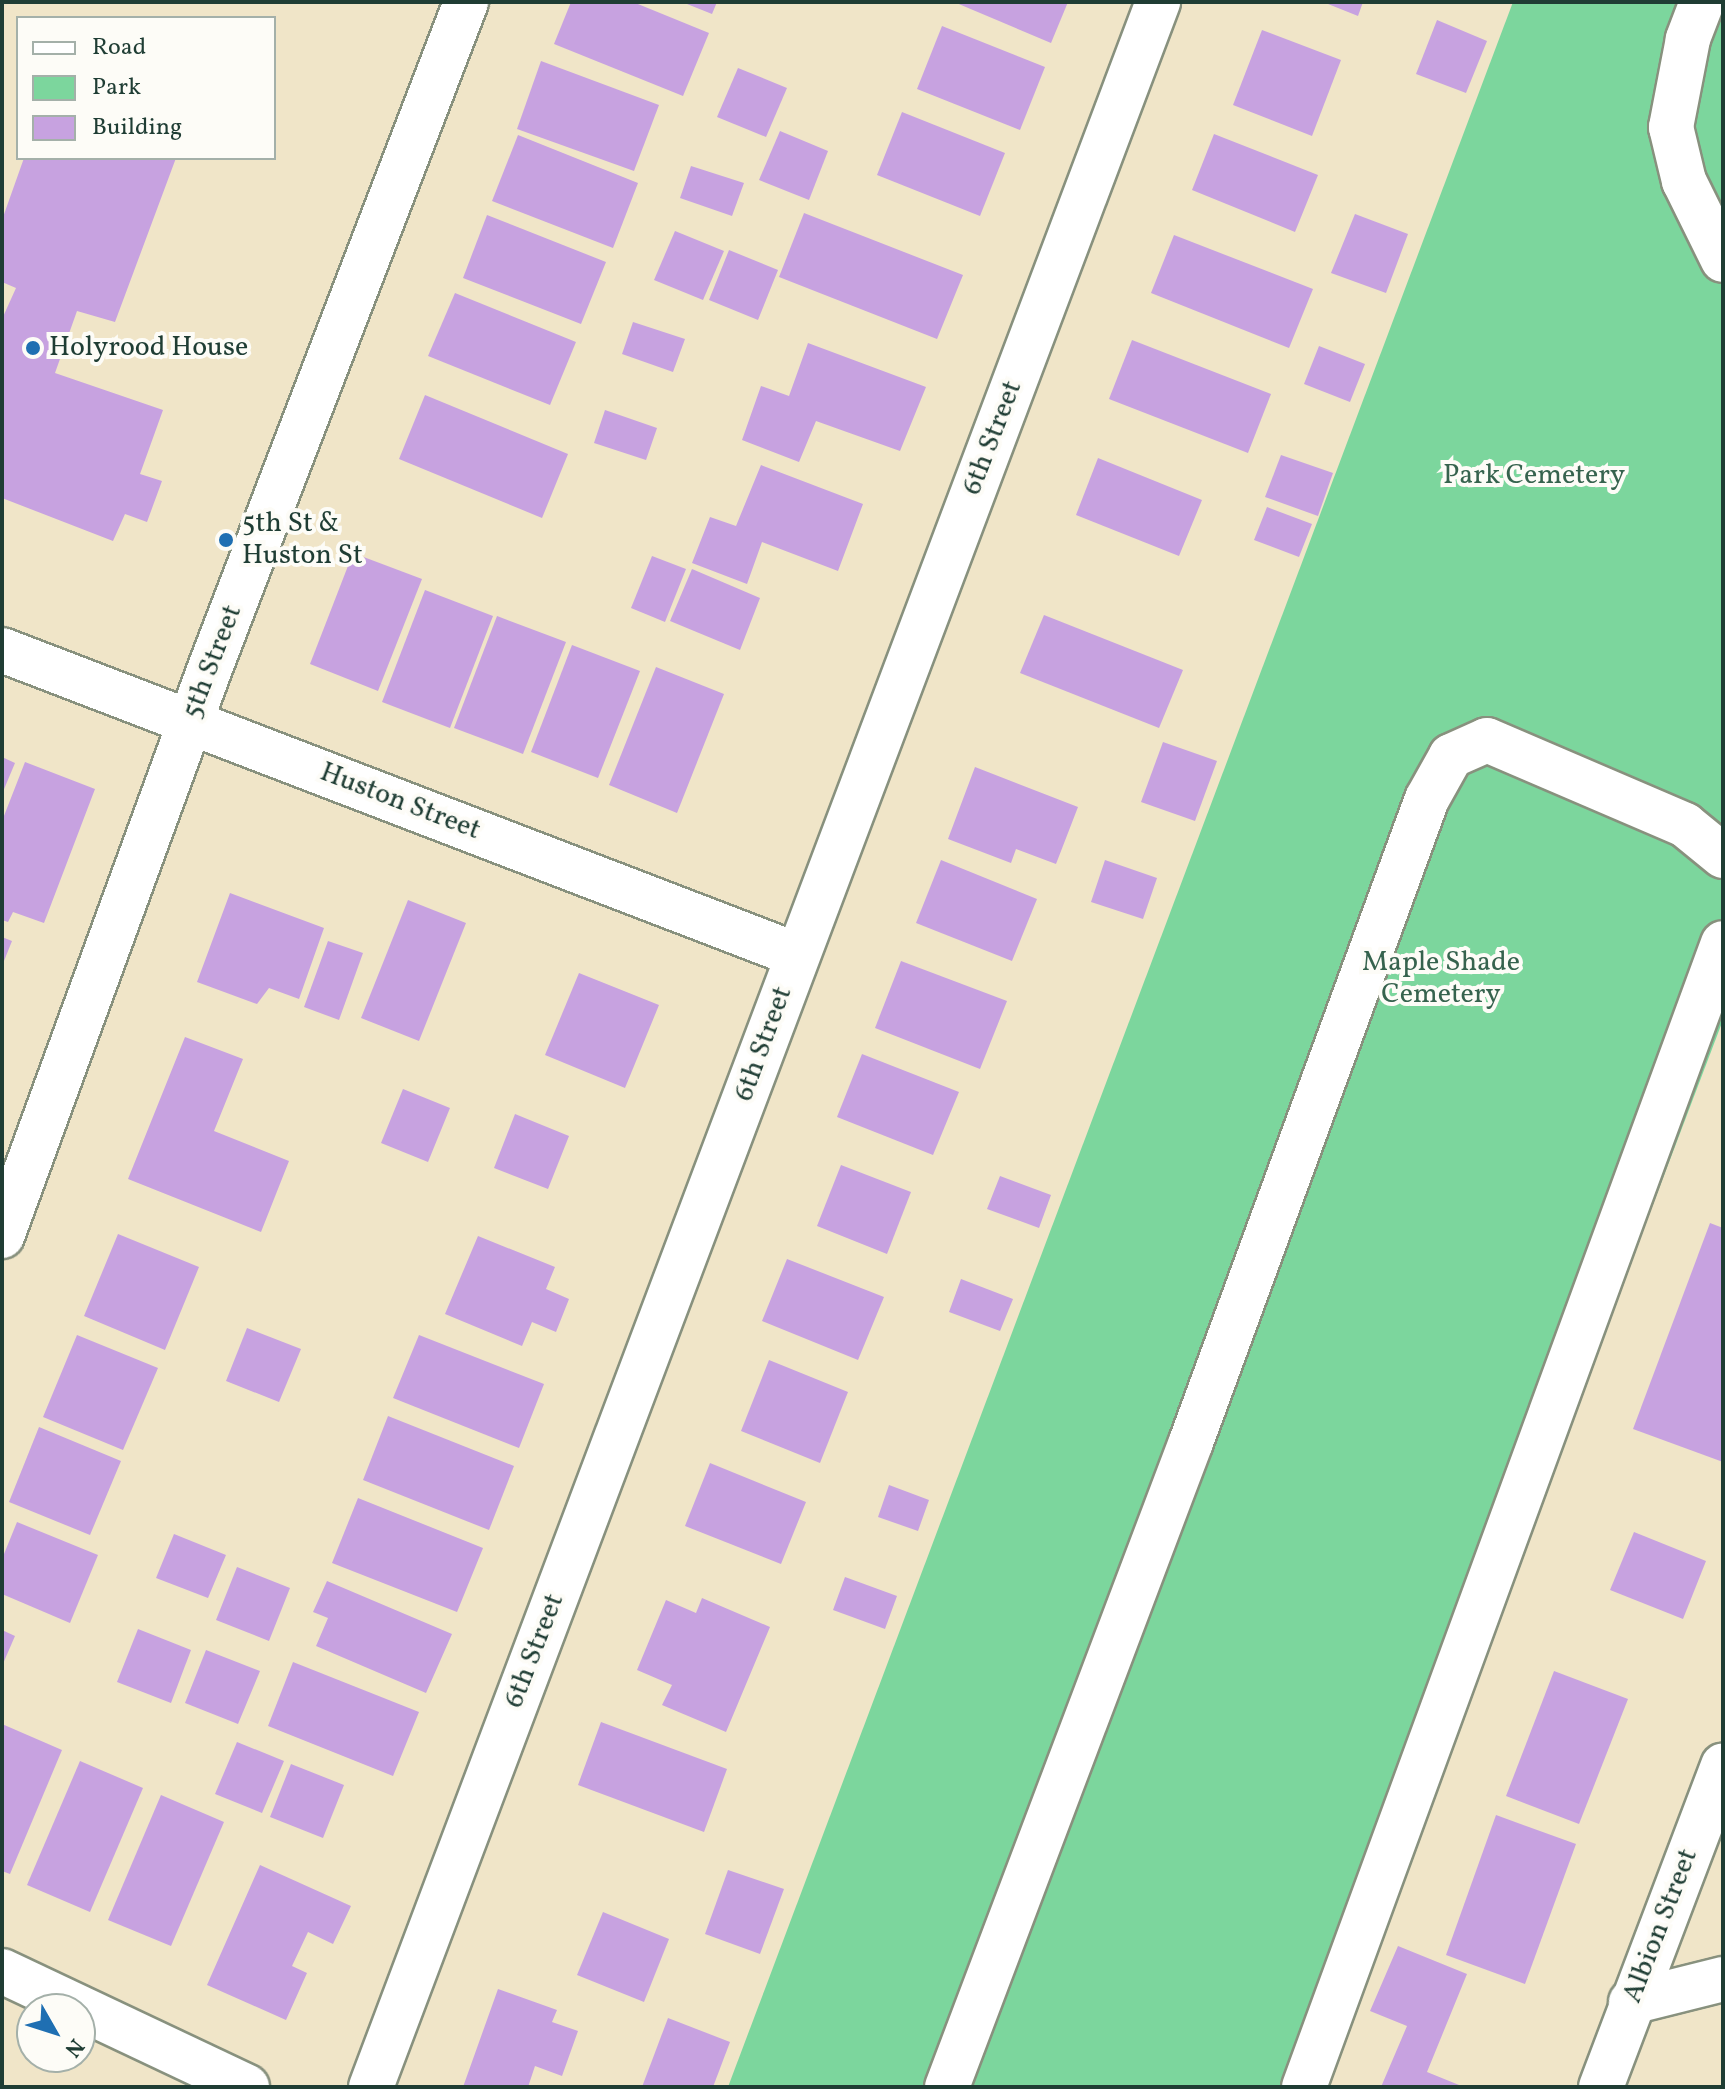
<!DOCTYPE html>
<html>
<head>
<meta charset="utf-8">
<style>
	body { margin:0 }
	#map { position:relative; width:1725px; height:2089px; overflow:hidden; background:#f0e5c8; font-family:Vollkorn,serif }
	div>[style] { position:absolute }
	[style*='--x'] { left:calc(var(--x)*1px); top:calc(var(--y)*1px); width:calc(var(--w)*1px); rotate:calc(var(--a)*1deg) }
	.green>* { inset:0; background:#7cd69d }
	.building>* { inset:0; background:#c7a2e0 }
	.roads { filter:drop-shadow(2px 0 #88917e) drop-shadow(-2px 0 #88917e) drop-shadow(0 2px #88917e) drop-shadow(0 -2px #88917e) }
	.minor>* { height:44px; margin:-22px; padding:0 22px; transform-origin:22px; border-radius:22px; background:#fff }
	.dots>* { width:22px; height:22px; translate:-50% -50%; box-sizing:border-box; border:4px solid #fdfcf7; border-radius:50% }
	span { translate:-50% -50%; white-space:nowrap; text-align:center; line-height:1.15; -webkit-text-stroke:8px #fdfcf7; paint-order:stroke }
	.poi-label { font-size:28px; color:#1f3d34 }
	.left { translate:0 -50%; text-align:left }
	.street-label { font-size:28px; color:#1f3d34 }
	.park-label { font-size:28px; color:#36634e }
	.frame { position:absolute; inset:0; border:4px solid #1f3d34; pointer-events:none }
	.legend { position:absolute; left:16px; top:16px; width:260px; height:144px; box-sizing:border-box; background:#fdfcf7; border:2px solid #a4b0a9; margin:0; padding:10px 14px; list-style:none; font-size:24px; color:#1f3d34 }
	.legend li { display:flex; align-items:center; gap:16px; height:40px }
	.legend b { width:40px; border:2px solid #a4b0a9 }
	.north { position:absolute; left:16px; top:1993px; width:80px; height:80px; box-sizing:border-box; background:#fdfcf7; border:2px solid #a4b0a9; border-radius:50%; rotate:129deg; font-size:22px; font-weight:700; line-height:32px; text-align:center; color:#1f3d34 }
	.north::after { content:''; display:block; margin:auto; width:28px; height:36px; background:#1f6fb2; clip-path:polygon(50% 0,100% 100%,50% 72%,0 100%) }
</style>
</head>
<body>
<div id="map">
	<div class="green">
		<div style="clip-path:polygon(1513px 2px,1723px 2px,1723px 1020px,1318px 2087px,728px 2087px)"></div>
	</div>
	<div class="building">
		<div style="clip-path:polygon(571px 2px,633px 2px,709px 33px,683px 96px,554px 44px)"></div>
		<div style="clip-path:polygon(682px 2px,717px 2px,712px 14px)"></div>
		<div style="clip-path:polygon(954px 2px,1068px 2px,1051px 43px)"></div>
		<div style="clip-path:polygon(1323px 2px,1363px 2px,1358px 16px)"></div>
		<div style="clip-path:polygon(1437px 20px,1487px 41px,1466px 93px,1416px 74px)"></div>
		<div style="clip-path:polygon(942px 26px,1045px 67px,1020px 130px,917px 89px)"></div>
		<div style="clip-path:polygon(1262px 30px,1341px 60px,1312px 136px,1233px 105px)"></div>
		<div style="clip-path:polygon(541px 61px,659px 105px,634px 171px,517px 129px)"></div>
		<div style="clip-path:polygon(738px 68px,787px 88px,766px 137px,717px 117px)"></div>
		<div style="clip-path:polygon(902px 112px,1005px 153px,980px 216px,877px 175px)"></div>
		<div style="clip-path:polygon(780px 131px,828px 151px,809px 200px,759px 180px)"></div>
		<div style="clip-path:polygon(1214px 134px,1318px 175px,1295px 232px,1192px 190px)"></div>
		<div style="clip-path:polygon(518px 135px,638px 183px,613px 248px,492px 201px)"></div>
		<div style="clip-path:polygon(24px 158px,176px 158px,115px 322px,77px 311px,55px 373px,163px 410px,140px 474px,162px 481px,147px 522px,125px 514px,113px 541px,2px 498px,2px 319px,16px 288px,2px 282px,2px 220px)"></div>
		<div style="clip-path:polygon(691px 166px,744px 183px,732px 216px,680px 198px)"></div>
		<div style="clip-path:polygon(804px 213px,963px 275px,937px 339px,779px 277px)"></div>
		<div style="clip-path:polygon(1355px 214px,1408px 234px,1386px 293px,1331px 273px)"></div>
		<div style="clip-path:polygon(487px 215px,606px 262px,581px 324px,463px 278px)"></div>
		<div style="clip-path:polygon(675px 231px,724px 251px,703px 300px,654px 280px)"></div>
		<div style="clip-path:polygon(1174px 235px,1313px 289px,1289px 348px,1151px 293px)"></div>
		<div style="clip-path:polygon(729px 250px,778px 270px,758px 320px,709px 300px)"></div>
		<div style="clip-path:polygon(455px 293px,576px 342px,550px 405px,428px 356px)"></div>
		<div style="clip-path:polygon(633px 322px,685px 339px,673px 372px,622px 354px)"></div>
		<div style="clip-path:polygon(1132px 340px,1271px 394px,1248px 453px,1109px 399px)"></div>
		<div style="clip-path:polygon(808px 343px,926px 387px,900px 451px,816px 421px,799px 462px,742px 440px,761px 386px,789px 396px)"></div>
		<div style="clip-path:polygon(1319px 346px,1365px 364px,1350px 402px,1304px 384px)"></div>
		<div style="clip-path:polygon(425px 395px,568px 454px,542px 518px,399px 459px)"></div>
		<div style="clip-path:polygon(605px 410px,657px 428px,646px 460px,594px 443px)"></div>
		<div style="clip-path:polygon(1281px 455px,1333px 473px,1318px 516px,1265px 497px)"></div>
		<div style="clip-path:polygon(1098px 458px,1202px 500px,1179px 556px,1076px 515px)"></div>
		<div style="clip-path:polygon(761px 465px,863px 504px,838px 571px,762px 542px,747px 584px,692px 563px,710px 517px,736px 526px)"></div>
		<div style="clip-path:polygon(1267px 507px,1312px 524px,1299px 557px,1254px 540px)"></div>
		<div style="clip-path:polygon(353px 553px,422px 579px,378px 691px,310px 664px)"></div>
		<div style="clip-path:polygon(652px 556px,686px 569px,665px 622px,631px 608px)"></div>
		<div style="clip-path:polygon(692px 569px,760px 598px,740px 650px,670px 621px)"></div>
		<div style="clip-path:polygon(425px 590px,493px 616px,450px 728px,382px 702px)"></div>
		<div style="clip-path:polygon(1044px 615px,1183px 670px,1159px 728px,1020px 673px)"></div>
		<div style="clip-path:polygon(497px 616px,566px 642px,523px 754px,454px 728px)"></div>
		<div style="clip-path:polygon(572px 645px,640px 671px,598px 778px,531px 752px)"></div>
		<div style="clip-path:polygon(656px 667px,724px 694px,677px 813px,609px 785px)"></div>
		<div style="clip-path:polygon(1163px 742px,1217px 761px,1195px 821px,1141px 802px)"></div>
		<div style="clip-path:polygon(2px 757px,15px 763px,2px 794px)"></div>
		<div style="clip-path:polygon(25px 762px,95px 789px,44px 923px,13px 912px,8px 922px,2px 920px,2px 821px)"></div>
		<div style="clip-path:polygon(975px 767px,1078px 807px,1056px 864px,1016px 849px,1011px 863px,948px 839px)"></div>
		<div style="clip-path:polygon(941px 860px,1037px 899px,1012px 961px,916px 923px)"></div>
		<div style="clip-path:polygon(1105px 860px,1157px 878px,1143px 919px,1091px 902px)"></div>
		<div style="clip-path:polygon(230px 893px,324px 928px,299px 999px,269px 988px,257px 1004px,197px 982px)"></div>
		<div style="clip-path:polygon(408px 900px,466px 923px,419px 1041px,361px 1018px)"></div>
		<div style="clip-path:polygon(2px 937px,12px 941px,2px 966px)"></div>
		<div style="clip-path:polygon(328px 941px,363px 953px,339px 1020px,304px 1007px)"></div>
		<div style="clip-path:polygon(901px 961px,1007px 1001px,980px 1069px,875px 1028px)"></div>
		<div style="clip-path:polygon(579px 973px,659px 1005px,625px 1088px,545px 1055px)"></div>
		<div style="clip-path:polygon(185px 1037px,243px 1059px,214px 1131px,289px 1161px,261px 1232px,128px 1179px)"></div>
		<div style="clip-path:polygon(862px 1054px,959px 1092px,933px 1155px,837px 1117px)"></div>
		<div style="clip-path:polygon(403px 1089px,450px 1108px,428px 1162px,381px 1143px)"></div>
		<div style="clip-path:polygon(515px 1114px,569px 1136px,548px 1189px,494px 1168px)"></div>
		<div style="clip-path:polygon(841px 1165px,911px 1192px,887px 1254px,817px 1226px)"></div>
		<div style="clip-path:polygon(1000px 1176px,1051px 1195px,1039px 1228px,987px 1209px)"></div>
		<div style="clip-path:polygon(1710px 1223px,1723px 1228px,1723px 1462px,1633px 1429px)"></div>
		<div style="clip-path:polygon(118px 1234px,199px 1267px,165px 1350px,84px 1316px)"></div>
		<div style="clip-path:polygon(478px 1236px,555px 1267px,546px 1289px,569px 1299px,556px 1332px,532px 1322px,522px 1346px,445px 1314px)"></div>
		<div style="clip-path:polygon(787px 1259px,884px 1297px,858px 1360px,762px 1321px)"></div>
		<div style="clip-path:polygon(961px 1279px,1013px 1299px,1000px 1331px,949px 1312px)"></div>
		<div style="clip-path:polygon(247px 1328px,301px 1349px,279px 1402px,226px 1381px)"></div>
		<div style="clip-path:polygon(77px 1335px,158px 1368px,123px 1450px,43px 1417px)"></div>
		<div style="clip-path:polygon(419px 1335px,544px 1384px,519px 1448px,393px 1398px)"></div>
		<div style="clip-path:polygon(769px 1360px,848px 1392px,820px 1463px,741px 1431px)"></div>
		<div style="clip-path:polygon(388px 1416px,514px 1466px,489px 1530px,363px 1480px)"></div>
		<div style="clip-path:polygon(39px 1427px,121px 1461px,90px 1535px,9px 1502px)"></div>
		<div style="clip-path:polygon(710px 1463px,806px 1502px,781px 1564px,685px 1526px)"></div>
		<div style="clip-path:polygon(889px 1485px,929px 1500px,918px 1531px,878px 1517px)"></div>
		<div style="clip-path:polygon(358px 1498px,483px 1548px,457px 1612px,332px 1563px)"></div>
		<div style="clip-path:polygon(17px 1522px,98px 1555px,70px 1623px,2px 1594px,2px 1559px)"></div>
		<div style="clip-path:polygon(1634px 1532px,1706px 1561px,1683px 1619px,1610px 1590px)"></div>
		<div style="clip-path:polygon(174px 1534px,226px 1555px,208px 1598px,156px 1578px)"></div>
		<div style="clip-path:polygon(237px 1567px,290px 1588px,269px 1641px,216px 1620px)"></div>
		<div style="clip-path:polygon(845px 1577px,897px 1596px,885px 1629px,833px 1610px)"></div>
		<div style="clip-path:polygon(327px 1581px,452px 1634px,426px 1693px,316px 1646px,328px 1618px,313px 1612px)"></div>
		<div style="clip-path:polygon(702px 1598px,770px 1627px,726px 1732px,662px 1705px,672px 1685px,637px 1670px,666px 1600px,696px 1613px)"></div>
		<div style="clip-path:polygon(138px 1629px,191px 1650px,171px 1703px,117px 1682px)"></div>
		<div style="clip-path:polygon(2px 1630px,15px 1636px,2px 1666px)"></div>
		<div style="clip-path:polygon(206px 1650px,260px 1671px,238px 1724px,185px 1703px)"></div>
		<div style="clip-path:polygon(293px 1662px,419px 1712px,393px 1776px,268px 1726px)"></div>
		<div style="clip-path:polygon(1554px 1671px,1628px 1699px,1579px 1824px,1506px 1796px)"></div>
		<div style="clip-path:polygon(601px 1722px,727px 1769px,704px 1832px,578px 1785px)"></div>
		<div style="clip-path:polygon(2px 1724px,62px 1750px,10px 1874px,2px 1871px)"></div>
		<div style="clip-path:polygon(237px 1742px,284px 1761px,262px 1813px,215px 1794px)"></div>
		<div style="clip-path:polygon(80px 1761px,143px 1788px,90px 1912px,27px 1885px)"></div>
		<div style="clip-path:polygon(291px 1764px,344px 1785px,323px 1838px,270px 1817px)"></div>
		<div style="clip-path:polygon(161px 1795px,224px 1822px,171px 1946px,108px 1920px)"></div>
		<div style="clip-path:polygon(1496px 1815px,1576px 1844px,1525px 1984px,1446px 1955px)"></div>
		<div style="clip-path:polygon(260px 1865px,351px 1906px,333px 1944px,308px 1932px,292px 1966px,307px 1973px,286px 2020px,207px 1985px)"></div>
		<div style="clip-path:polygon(728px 1870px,784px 1889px,760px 1954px,705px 1934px)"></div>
		<div style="clip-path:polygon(603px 1912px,669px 1939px,644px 2002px,577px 1975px)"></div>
		<div style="clip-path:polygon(1398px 1946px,1467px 1974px,1427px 2072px,1464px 2087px,1381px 2087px,1407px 2026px,1370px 2011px)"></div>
		<div style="clip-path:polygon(498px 1989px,557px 2010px,552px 2022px,578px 2031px,562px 2076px,535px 2066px,528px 2087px,463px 2087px)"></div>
		<div style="clip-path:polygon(668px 2018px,730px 2042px,713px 2087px,642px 2087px)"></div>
	</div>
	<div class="roads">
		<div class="minor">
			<div style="--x:1702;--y:2;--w:40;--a:111"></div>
			<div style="--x:1688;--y:39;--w:90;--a:100.9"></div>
			<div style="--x:1671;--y:127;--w:56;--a:76.5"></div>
			<div style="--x:1684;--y:181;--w:88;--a:63.7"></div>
			<div style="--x:2;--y:650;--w:851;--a:20.99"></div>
			<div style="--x:2;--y:1236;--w:605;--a:-69.89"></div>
			<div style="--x:210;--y:668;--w:714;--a:-68.97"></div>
			<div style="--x:2;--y:1971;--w:271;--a:25.3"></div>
			<div style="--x:1631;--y:2002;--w:95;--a:-14"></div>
			<div style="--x:371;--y:2087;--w:2229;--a:-69.32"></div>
			<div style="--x:947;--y:2087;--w:690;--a:-69.28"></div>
			<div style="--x:1191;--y:1442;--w:685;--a:-69.85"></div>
			<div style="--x:1427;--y:799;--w:49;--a:-60.8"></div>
			<div style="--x:1451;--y:756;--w:39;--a:-24"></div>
			<div style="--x:1487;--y:740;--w:215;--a:23.2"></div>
			<div style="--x:1685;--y:825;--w:49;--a:39.2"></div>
			<div style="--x:1304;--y:2087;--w:1218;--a:-69.88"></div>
			<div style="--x:1601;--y:2087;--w:344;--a:-69.2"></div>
		</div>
	</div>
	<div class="dots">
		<div style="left:33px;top:348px;background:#1f6fb2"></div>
		<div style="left:226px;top:540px;background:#1f6fb2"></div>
	</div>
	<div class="poi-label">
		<span class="left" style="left:49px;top:348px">Holyrood House</span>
		<span class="left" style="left:242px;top:540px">5th St &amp;<br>Huston St</span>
	</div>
	<div class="street-label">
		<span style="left:993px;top:438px;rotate:-69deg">6th Street</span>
		<span style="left:213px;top:662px;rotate:-69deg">5th Street</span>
		<span style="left:400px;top:802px;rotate:21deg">Huston Street</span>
		<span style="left:764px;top:1044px;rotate:-70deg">6th Street</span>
		<span style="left:535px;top:1651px;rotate:-69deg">6th Street</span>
		<span style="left:1661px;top:1926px;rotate:-69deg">Albion Street</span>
	</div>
	<div class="park-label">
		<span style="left:1534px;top:476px">Park Cemetery</span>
		<span style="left:1441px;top:979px">Maple Shade<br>Cemetery</span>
	</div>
	<div class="frame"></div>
	<ul class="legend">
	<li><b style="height:10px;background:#fff"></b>Road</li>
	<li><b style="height:22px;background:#7cd69d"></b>Park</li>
	<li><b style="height:22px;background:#c7a2e0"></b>Building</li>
	</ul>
	<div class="north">N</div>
</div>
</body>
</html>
